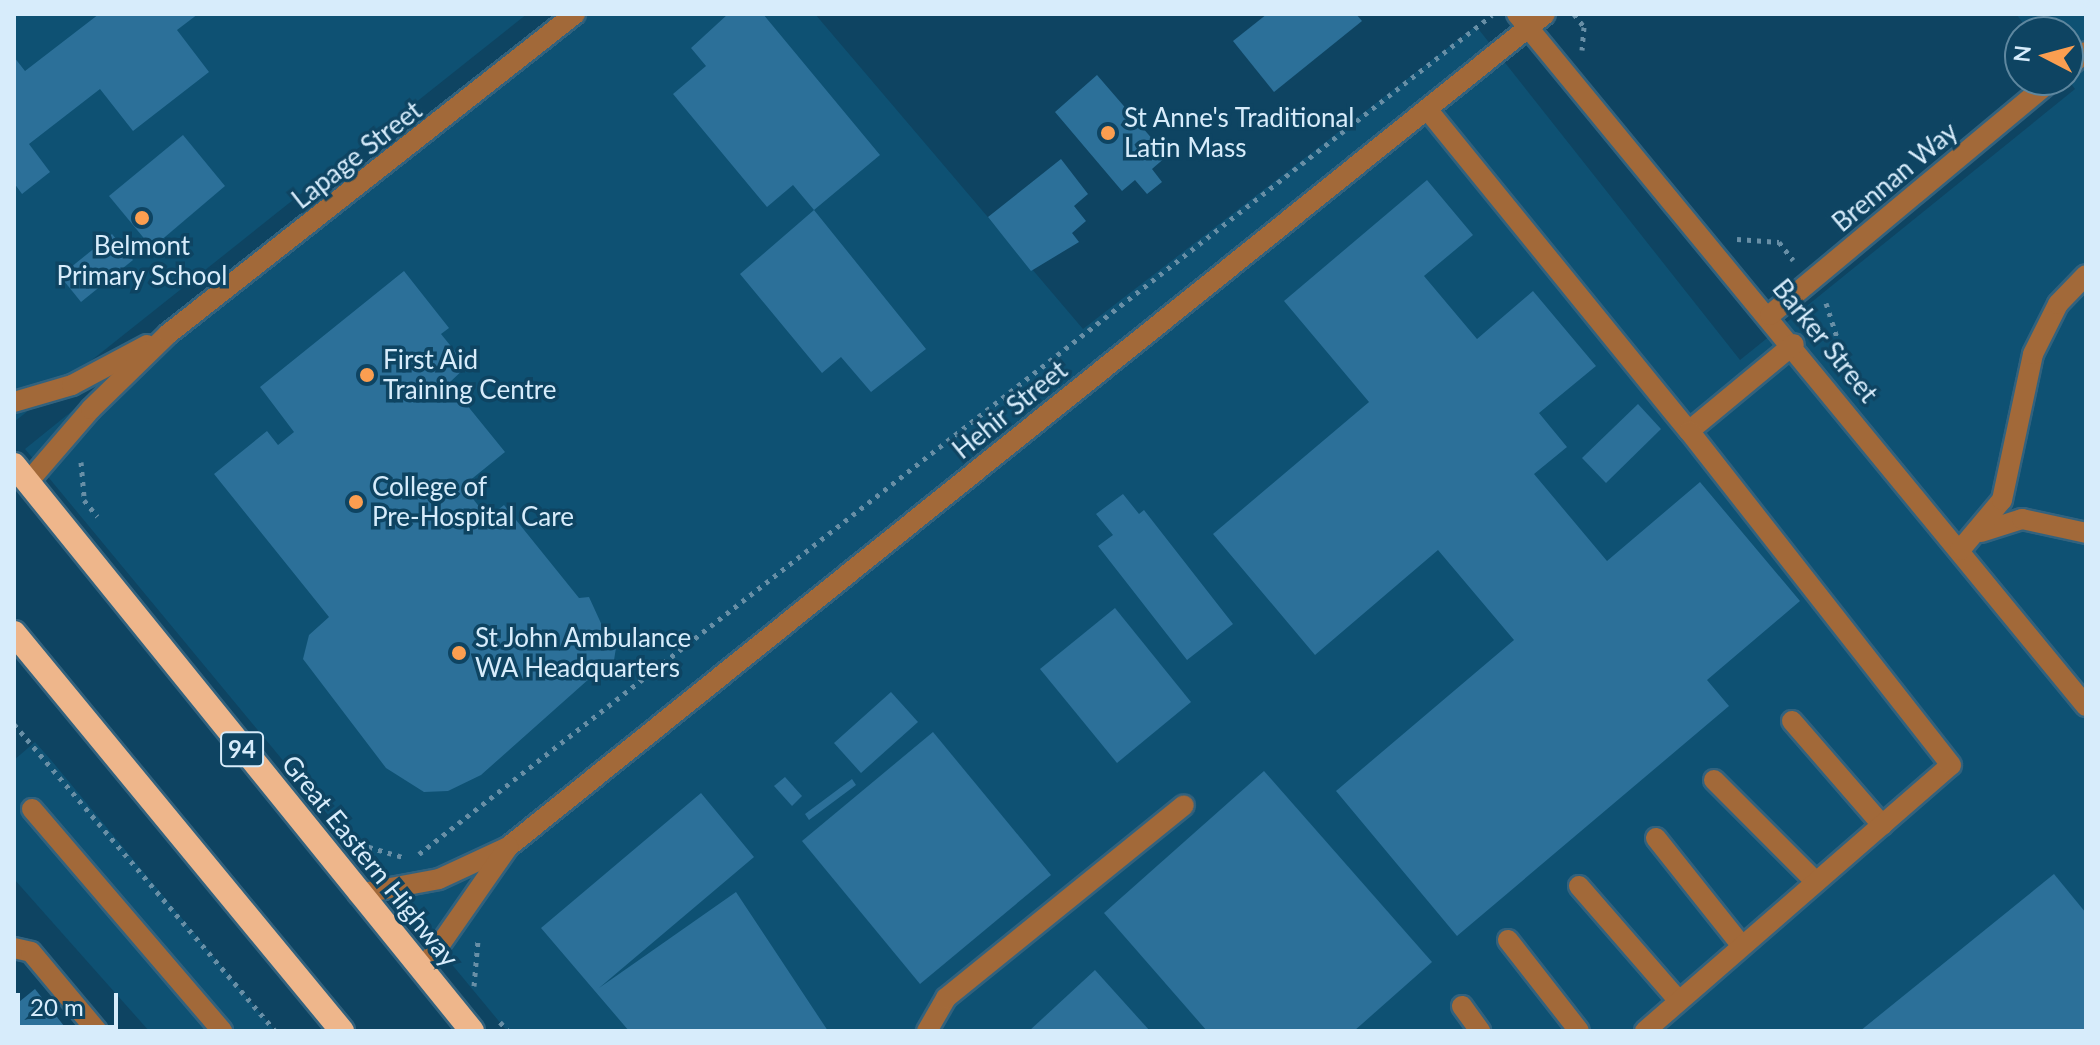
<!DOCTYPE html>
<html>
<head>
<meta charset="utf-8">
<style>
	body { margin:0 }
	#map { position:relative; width:2100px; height:1045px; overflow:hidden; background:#0e4462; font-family:Lato,sans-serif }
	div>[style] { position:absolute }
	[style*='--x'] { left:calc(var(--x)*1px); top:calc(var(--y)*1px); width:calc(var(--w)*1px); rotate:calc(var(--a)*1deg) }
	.built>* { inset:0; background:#0e5173 }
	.building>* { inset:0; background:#2c7099 }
	.path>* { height:5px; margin-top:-2.5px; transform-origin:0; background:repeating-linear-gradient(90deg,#688fa6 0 4px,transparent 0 10px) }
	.roads { filter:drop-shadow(2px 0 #32627e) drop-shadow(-2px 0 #32627e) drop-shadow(0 2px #32627e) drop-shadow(0 -2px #32627e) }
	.minor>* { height:20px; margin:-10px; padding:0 10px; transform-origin:10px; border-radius:10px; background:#a26939 }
	.highway>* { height:24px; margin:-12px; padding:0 12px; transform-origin:12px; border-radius:12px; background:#eeb68b }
	.dots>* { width:22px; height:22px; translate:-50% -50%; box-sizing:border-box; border:4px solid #0e4462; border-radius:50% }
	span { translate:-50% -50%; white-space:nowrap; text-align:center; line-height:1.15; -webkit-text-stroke:7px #0e4462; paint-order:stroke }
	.shield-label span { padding:2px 6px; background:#0e4462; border:2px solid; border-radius:6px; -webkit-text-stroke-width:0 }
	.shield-label { font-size:24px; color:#d7ecfb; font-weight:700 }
	.poi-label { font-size:26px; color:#d7ecfb }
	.left { translate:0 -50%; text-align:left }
	.street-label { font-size:26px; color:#d7ecfb }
	.frame { position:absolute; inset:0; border:16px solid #d7ecfb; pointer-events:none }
	.north { position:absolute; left:2004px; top:16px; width:80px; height:80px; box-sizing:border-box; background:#0e4462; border:2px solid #5e879f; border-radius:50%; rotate:276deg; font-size:22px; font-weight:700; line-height:32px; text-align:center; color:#d7ecfb }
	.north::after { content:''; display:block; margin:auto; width:28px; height:36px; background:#fb9e50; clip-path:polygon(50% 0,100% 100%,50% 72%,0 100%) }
	.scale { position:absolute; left:16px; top:993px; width:102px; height:36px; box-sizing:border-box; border:4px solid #d7ecfb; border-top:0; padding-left:10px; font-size:24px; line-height:28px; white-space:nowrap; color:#d7ecfb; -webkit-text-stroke:6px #0e4462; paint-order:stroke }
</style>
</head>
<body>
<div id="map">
	<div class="built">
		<div style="clip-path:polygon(14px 14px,527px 14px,14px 422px)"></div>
		<div style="clip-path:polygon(564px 14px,815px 14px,1083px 329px,1476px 26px,1740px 360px,2075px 89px,2068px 80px,2068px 32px,2030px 32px,2016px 14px,2086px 14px,2086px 1031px,507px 1031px,25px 449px)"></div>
		<div style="clip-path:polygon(35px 742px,51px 760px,275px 1031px,149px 1031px,14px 879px,14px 760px)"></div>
	</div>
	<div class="building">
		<div style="clip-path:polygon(99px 14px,198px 14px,177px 30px,209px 72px,133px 131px,100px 89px,29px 144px,50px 172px,22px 194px,14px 183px,14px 57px,25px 71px)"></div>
		<div style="clip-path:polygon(728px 14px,763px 14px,880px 155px,814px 210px,793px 185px,767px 207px,673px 94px,706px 66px,691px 48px)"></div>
		<div style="clip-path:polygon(1267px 14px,1356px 14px,1362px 21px,1274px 92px,1233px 41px)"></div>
		<div style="clip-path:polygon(1097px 75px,1167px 156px,1152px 169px,1162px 182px,1147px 194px,1135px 180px,1122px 191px,1055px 112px)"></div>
		<div style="clip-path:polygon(183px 135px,225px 186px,152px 248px,109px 196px)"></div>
		<div style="clip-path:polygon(1061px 159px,1088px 194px,1074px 206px,1086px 221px,1072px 233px,1079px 242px,1031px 271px,988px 217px)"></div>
		<div style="clip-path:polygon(1427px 180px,1473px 235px,1424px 276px,1477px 339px,1533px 291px,1596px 366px,1539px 413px,1567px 447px,1534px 474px,1607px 561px,1700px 482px,1800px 601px,1707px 680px,1729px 706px,1457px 936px,1336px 791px,1514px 640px,1438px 550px,1315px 655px,1213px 534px,1369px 402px,1284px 301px)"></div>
		<div style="clip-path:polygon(814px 210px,926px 349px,871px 392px,841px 357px,822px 373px,740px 274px)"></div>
		<div style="clip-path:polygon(112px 234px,133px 260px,81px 302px,60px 276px)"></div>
		<div style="clip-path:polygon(404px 271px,449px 328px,441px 334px,467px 366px,449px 383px,505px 452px,463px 486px,488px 518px,504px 505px,579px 598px,589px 597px,605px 632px,618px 635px,612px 673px,599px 670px,481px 775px,448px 791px,424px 792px,386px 768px,303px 659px,309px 635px,329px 617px,214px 474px,267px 431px,278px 445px,294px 432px,260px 387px)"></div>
		<div style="clip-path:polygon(1638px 404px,1661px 429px,1606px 483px,1582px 458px)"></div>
		<div style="clip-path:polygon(1123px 494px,1139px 514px,1144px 510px,1233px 624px,1187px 660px,1098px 546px,1113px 535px,1096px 514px)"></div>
		<div style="clip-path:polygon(1115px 608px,1191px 702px,1117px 763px,1040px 669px)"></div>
		<div style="clip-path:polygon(891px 692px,918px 722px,861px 773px,834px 743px)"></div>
		<div style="clip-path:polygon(933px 732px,1051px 875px,920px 984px,802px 841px)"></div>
		<div style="clip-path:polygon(1264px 771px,1432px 962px,1354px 1031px,1207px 1031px,1104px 913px)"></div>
		<div style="clip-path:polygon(785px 777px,802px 796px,792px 806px,774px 786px)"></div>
		<div style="clip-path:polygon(852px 779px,856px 785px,809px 820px,805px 814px)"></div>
		<div style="clip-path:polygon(701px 793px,754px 857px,599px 988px,736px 892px,828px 1031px,629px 1031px,541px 928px)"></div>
		<div style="clip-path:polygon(2054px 874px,2086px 913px,2086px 1031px,1860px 1031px)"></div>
		<div style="clip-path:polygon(1095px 970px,1150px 1031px,1029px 1031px)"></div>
		<div style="clip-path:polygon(35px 989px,68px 1031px,14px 1031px,14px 1006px)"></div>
	</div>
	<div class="path">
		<div style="--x:1574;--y:14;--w:16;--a:52"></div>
		<div style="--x:1584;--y:27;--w:23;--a:95"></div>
		<div style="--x:1737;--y:239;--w:42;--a:4.1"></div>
		<div style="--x:1779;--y:242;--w:23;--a:52"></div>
		<div style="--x:1826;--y:303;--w:69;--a:72.3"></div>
		<div style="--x:81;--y:462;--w:38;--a:85"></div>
		<div style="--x:84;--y:500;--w:21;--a:51"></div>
		<div style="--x:14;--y:724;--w:403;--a:49.6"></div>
		<div style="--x:359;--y:844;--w:46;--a:16.5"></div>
		<div style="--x:419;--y:854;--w:1362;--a:-38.02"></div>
		<div style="--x:474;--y:986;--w:46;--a:-85"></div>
		<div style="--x:500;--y:1022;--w:12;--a:48"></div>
	</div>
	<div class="roads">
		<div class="minor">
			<div style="--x:1517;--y:14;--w:896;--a:50.57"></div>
			<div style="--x:2068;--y:67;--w:23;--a:-40"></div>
			<div style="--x:1427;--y:109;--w:415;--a:50.9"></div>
			<div style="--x:1689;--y:431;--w:136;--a:-39.6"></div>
			<div style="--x:1770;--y:315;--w:367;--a:-39.8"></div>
			<div style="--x:14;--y:402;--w:60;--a:-16.3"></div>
			<div style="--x:72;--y:385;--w:85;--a:-28.1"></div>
			<div style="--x:28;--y:482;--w:96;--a:-49.2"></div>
			<div style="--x:91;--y:409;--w:107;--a:-44.2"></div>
			<div style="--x:168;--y:334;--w:518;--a:-38.18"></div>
			<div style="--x:1981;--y:532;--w:43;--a:-17.6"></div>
			<div style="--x:2022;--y:519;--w:66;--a:12.3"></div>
			<div style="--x:1960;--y:550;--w:65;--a:-50"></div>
			<div style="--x:2002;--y:500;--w:149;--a:-78"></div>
			<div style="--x:2033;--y:354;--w:56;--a:-63.4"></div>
			<div style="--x:2058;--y:304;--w:40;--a:-46"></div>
			<div style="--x:1792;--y:721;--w:138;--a:49.1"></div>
			<div style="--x:1714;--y:780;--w:144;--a:45"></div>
			<div style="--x:32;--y:809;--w:292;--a:49.4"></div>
			<div style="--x:1656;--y:838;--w:138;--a:51.5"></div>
			<div style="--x:1579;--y:886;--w:152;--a:49"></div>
			<div style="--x:358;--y:894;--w:82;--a:-10.5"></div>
			<div style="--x:439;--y:879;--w:76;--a:-24.9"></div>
			<div style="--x:508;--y:847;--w:1330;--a:-38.77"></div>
			<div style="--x:1508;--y:940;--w:115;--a:52"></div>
			<div style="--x:14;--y:948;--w:17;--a:13"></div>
			<div style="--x:31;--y:952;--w:103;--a:50.1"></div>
			<div style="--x:423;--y:969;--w:149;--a:-55.1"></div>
			<div style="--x:1462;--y:1006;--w:31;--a:54"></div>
			<div style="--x:927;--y:1031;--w:38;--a:-60"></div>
			<div style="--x:946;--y:998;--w:306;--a:-39"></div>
			<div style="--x:1645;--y:1031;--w:405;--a:-41"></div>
			<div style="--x:1951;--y:765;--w:424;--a:-128.1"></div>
		</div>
		<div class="highway">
			<div style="--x:14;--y:465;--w:728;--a:51.02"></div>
			<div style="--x:14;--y:633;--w:516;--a:50.51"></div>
		</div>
	</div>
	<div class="dots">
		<div style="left:1108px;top:133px;background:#fb9e50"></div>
		<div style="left:142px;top:218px;background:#fb9e50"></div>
		<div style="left:367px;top:375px;background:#fb9e50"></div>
		<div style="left:356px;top:502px;background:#fb9e50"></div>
		<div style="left:459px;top:653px;background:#fb9e50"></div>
	</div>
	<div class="shield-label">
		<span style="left:242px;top:749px">94</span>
	</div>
	<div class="poi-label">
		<span class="left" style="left:1124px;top:133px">St Anne's Traditional<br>Latin Mass</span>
		<span style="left:142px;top:261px">Belmont<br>Primary School</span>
		<span class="left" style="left:383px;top:375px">First Aid<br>Training Centre</span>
		<span class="left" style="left:372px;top:502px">College of<br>Pre-Hospital Care</span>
		<span class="left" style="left:475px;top:653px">St John Ambulance<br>WA Headquarters</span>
	</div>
	<div class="street-label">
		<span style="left:357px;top:155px;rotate:-38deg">Lapage Street</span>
		<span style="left:1895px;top:177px;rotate:-40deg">Brennan Way</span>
		<span style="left:1825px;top:341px;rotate:51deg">Barker Street</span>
		<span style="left:1010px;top:410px;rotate:-39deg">Hehir Street</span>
		<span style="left:370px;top:861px;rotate:51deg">Great Eastern Highway</span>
	</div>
	<div class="frame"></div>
	<div class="north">N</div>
	<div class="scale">20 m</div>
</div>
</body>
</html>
